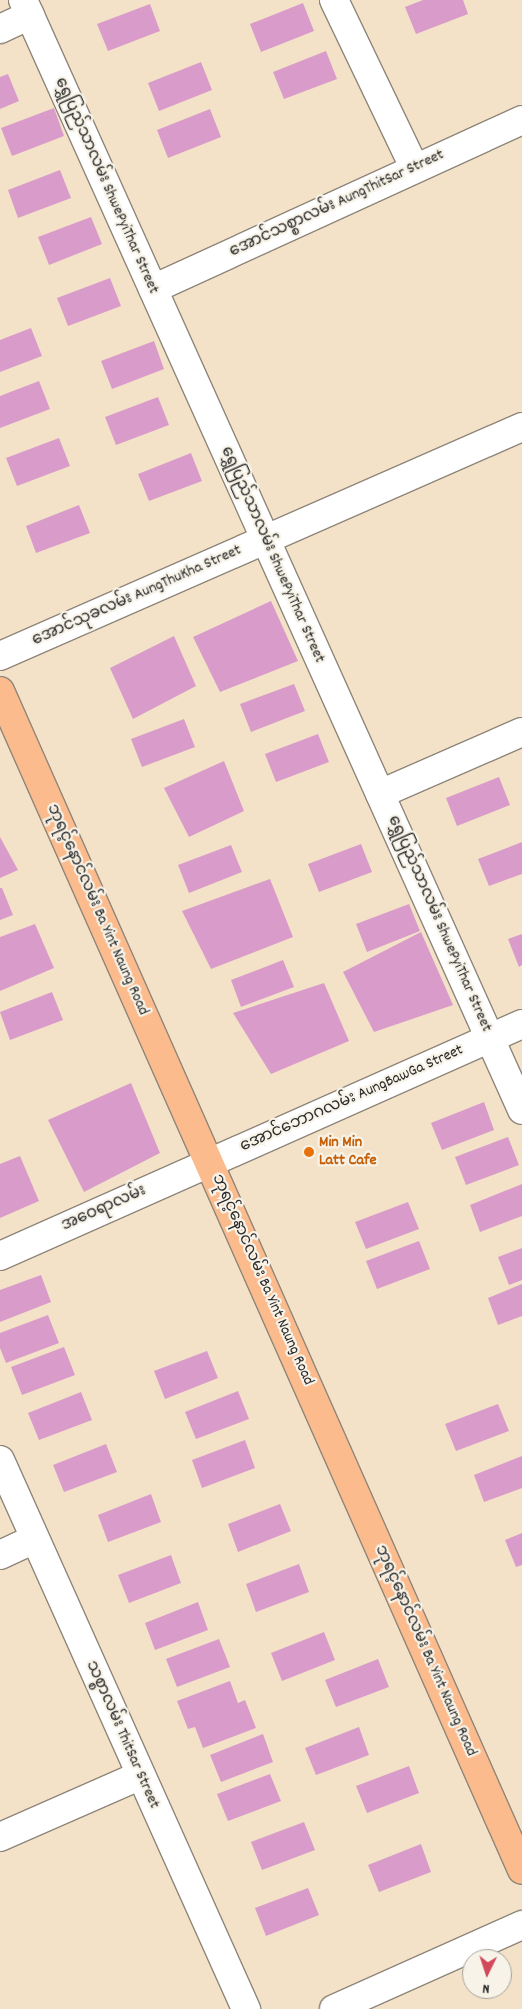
<!DOCTYPE html>
<html>
<head>
<meta charset="utf-8">
<style>
	body { margin:0 }
	#map { position:relative; width:522px; height:2009px; overflow:hidden; background:#f3e2c8; font-family:Dekko,"Noto Sans Myanmar",sans-serif }
	div>[style] { position:absolute }
	[style*='--x'] { left:calc(var(--x)*1px); top:calc(var(--y)*1px); width:calc(var(--w)*1px); rotate:calc(var(--a)*1deg) }
	.building>* { inset:0; background:#d99cca }
	.roads { filter:drop-shadow(1px 0 #8f867a) drop-shadow(-1px 0 #8f867a) drop-shadow(0 1px #8f867a) drop-shadow(0 -1px #8f867a) }
	.minor>* { height:28px; margin:-14px; padding:0 14px; transform-origin:14px; border-radius:14px; background:#fff }
	.major>* { height:28px; margin:-14px; padding:0 14px; transform-origin:14px; border-radius:14px; background:#fbbb8d }
	.dots>* { width:14px; height:14px; translate:-50% -50%; box-sizing:border-box; border:2px solid #f7f3e8; border-radius:50% }
	span { translate:-50% -50%; white-space:nowrap; text-align:center; line-height:1.15; -webkit-text-stroke:4.5px #f7f3e8; paint-order:stroke }
	.street-label { font-size:16px; color:#2b2b2b }
	.food-label { font-size:16px; color:#c56008; font-weight:700 }
	.left { translate:0 -50%; text-align:left }
	.north { position:absolute; left:462px; top:1949px; width:50px; height:50px; box-sizing:border-box; background:#f7f3e8; border:1px solid #a5a39c; border-radius:50%; rotate:184deg; font-size:14px; font-weight:700; line-height:20px; text-align:center; color:#2b2b2b }
	.north::after { content:''; display:block; margin:auto; width:18px; height:22px; background:#d1495b; clip-path:polygon(50% 0,100% 100%,50% 72%,0 100%) }
</style>
</head>
<body>
<div id="map">
	<div class="building">
		<div style="clip-path:polygon(423px 0,463px 0,468px 14px,416px 34px,405px 7px)"></div>
		<div style="clip-path:polygon(303px 3px,314px 31px,261px 52px,250px 24px)"></div>
		<div style="clip-path:polygon(150px 4px,160px 31px,108px 51px,97px 24px)"></div>
		<div style="clip-path:polygon(326px 51px,337px 79px,284px 99px,273px 72px)"></div>
		<div style="clip-path:polygon(201px 62px,212px 90px,159px 111px,148px 83px)"></div>
		<div style="clip-path:polygon(8px 74px,19px 101px,0 109px,0 77px)"></div>
		<div style="clip-path:polygon(54px 108px,64px 136px,12px 156px,1px 128px)"></div>
		<div style="clip-path:polygon(210px 109px,221px 137px,168px 158px,157px 130px)"></div>
		<div style="clip-path:polygon(60px 170px,71px 198px,18px 218px,8px 190px)"></div>
		<div style="clip-path:polygon(91px 217px,102px 244px,49px 265px,38px 237px)"></div>
		<div style="clip-path:polygon(110px 278px,121px 306px,68px 326px,57px 298px)"></div>
		<div style="clip-path:polygon(31px 328px,42px 356px,0 372px,0 340px)"></div>
		<div style="clip-path:polygon(154px 341px,164px 369px,112px 389px,101px 361px)"></div>
		<div style="clip-path:polygon(39px 381px,50px 409px,0 428px,0 396px)"></div>
		<div style="clip-path:polygon(158px 397px,169px 425px,116px 445px,105px 417px)"></div>
		<div style="clip-path:polygon(59px 438px,70px 466px,17px 486px,6px 458px)"></div>
		<div style="clip-path:polygon(191px 453px,202px 481px,149px 501px,138px 474px)"></div>
		<div style="clip-path:polygon(79px 505px,90px 533px,36px 553px,26px 526px)"></div>
		<div style="clip-path:polygon(271px 601px,298px 661px,220px 692px,193px 637px)"></div>
		<div style="clip-path:polygon(174px 636px,196px 686px,133px 719px,110px 668px)"></div>
		<div style="clip-path:polygon(294px 684px,305px 711px,251px 732px,240px 704px)"></div>
		<div style="clip-path:polygon(184px 719px,195px 747px,142px 767px,131px 739px)"></div>
		<div style="clip-path:polygon(318px 734px,329px 762px,276px 782px,265px 754px)"></div>
		<div style="clip-path:polygon(224px 761px,244px 811px,189px 837px,164px 788px)"></div>
		<div style="clip-path:polygon(499px 777px,510px 805px,457px 826px,446px 798px)"></div>
		<div style="clip-path:polygon(0 837px,18px 870px,0 878px)"></div>
		<div style="clip-path:polygon(522px 842px,522px 874px,489px 886px,478px 859px)"></div>
		<div style="clip-path:polygon(361px 844px,372px 872px,319px 892px,308px 864px)"></div>
		<div style="clip-path:polygon(231px 845px,242px 872px,189px 893px,178px 865px)"></div>
		<div style="clip-path:polygon(270px 879px,293px 937px,211px 969px,182px 911px)"></div>
		<div style="clip-path:polygon(0 888px,2px 888px,13px 915px,0 920px)"></div>
		<div style="clip-path:polygon(409px 904px,420px 931px,367px 952px,356px 924px)"></div>
		<div style="clip-path:polygon(35px 924px,54px 968px,0 991px,0 937px)"></div>
		<div style="clip-path:polygon(421px 932px,453px 1005px,374px 1032px,343px 972px)"></div>
		<div style="clip-path:polygon(522px 934px,522px 965px,519px 967px,508px 939px)"></div>
		<div style="clip-path:polygon(283px 960px,294px 987px,241px 1007px,231px 980px)"></div>
		<div style="clip-path:polygon(324px 983px,349px 1041px,271px 1074px,233px 1013px)"></div>
		<div style="clip-path:polygon(52px 992px,63px 1020px,10px 1040px,0 1012px)"></div>
		<div style="clip-path:polygon(131px 1083px,160px 1153px,84px 1192px,48px 1120px)"></div>
		<div style="clip-path:polygon(484px 1102px,494px 1130px,442px 1150px,431px 1123px)"></div>
		<div style="clip-path:polygon(508px 1137px,519px 1165px,466px 1185px,455px 1157px)"></div>
		<div style="clip-path:polygon(20px 1156px,39px 1201px,0 1218px,0 1164px)"></div>
		<div style="clip-path:polygon(522px 1184px,522px 1216px,480px 1232px,470px 1205px)"></div>
		<div style="clip-path:polygon(408px 1202px,419px 1229px,366px 1249px,355px 1222px)"></div>
		<div style="clip-path:polygon(419px 1241px,430px 1269px,377px 1289px,366px 1261px)"></div>
		<div style="clip-path:polygon(522px 1248px,522px 1280px,509px 1285px,498px 1257px)"></div>
		<div style="clip-path:polygon(41px 1275px,51px 1302px,0 1322px,0 1290px)"></div>
		<div style="clip-path:polygon(522px 1284px,522px 1316px,498px 1325px,488px 1298px)"></div>
		<div style="clip-path:polygon(48px 1315px,59px 1343px,6px 1363px,0 1348px,0 1333px)"></div>
		<div style="clip-path:polygon(64px 1347px,75px 1375px,22px 1395px,11px 1367px)"></div>
		<div style="clip-path:polygon(207px 1351px,218px 1378px,165px 1399px,154px 1371px)"></div>
		<div style="clip-path:polygon(238px 1391px,249px 1419px,196px 1439px,185px 1412px)"></div>
		<div style="clip-path:polygon(81px 1392px,92px 1420px,39px 1440px,28px 1413px)"></div>
		<div style="clip-path:polygon(498px 1404px,509px 1431px,456px 1451px,445px 1424px)"></div>
		<div style="clip-path:polygon(245px 1440px,255px 1468px,202px 1488px,192px 1460px)"></div>
		<div style="clip-path:polygon(106px 1444px,117px 1472px,64px 1492px,53px 1465px)"></div>
		<div style="clip-path:polygon(522px 1456px,522px 1488px,484px 1502px,474px 1475px)"></div>
		<div style="clip-path:polygon(151px 1494px,161px 1522px,108px 1542px,98px 1515px)"></div>
		<div style="clip-path:polygon(280px 1504px,291px 1531px,238px 1552px,228px 1524px)"></div>
		<div style="clip-path:polygon(522px 1533px,522px 1565px,516px 1567px,505px 1540px)"></div>
		<div style="clip-path:polygon(171px 1555px,181px 1583px,129px 1603px,118px 1575px)"></div>
		<div style="clip-path:polygon(299px 1564px,309px 1592px,256px 1612px,246px 1584px)"></div>
		<div style="clip-path:polygon(198px 1602px,208px 1630px,155px 1650px,145px 1623px)"></div>
		<div style="clip-path:polygon(324px 1632px,335px 1660px,282px 1681px,271px 1653px)"></div>
		<div style="clip-path:polygon(219px 1639px,230px 1667px,177px 1687px,166px 1659px)"></div>
		<div style="clip-path:polygon(378px 1659px,389px 1687px,336px 1707px,325px 1680px)"></div>
		<div style="clip-path:polygon(230px 1681px,238px 1703px,245px 1700px,256px 1728px,203px 1748px,195px 1727px,188px 1729px,177px 1701px)"></div>
		<div style="clip-path:polygon(359px 1727px,369px 1755px,316px 1775px,305px 1748px)"></div>
		<div style="clip-path:polygon(263px 1734px,273px 1762px,221px 1782px,210px 1755px)"></div>
		<div style="clip-path:polygon(409px 1766px,419px 1793px,367px 1813px,356px 1786px)"></div>
		<div style="clip-path:polygon(270px 1774px,281px 1801px,228px 1821px,217px 1794px)"></div>
		<div style="clip-path:polygon(304px 1822px,315px 1850px,262px 1870px,251px 1842px)"></div>
		<div style="clip-path:polygon(421px 1844px,431px 1872px,379px 1892px,368px 1865px)"></div>
		<div style="clip-path:polygon(308px 1888px,319px 1915px,266px 1936px,255px 1908px)"></div>
	</div>
	<div class="roads">
		<div class="minor">
			<div style="--x:23;--y:0;--w:1217;--a:65.79"></div>
			<div style="--x:334;--y:0;--w:187;--a:64.4"></div>
			<div style="--x:0;--y:29;--w:33;--a:-25"></div>
			<div style="--x:153;--y:289;--w:406;--a:-24.6"></div>
			<div style="--x:0;--y:656;--w:570;--a:-23.69"></div>
			<div style="--x:380;--y:794;--w:155;--a:-23.6"></div>
			<div style="--x:0;--y:1256;--w:571;--a:-23.96"></div>
			<div style="--x:0;--y:1460;--w:602;--a:65.86"></div>
			<div style="--x:0;--y:1555;--w:38;--a:-25"></div>
			<div style="--x:0;--y:1837;--w:152;--a:-23.7"></div>
			<div style="--x:334;--y:2009;--w:206;--a:-24.1"></div>
		</div>
		<div class="major">
			<div style="--x:0;--y:691;--w:1289;--a:66.12"></div>
		</div>
	</div>
	<div class="dots">
		<div style="left:309px;top:1152px;background:#e8710a"></div>
	</div>
	<div class="street-label">
		<span style="left:106px;top:186px;rotate:66deg">ရွှေပြည်သာလမ်း ShwePyiThar Street</span>
		<span style="left:337px;top:204px;rotate:-25deg">အောင်သစ္စာလမ်း AungThitSar Street</span>
		<span style="left:272px;top:555px;rotate:66deg">ရွှေပြည်သာလမ်း ShwePyiThar Street</span>
		<span style="left:137px;top:596px;rotate:-24deg">အောင်သုခလမ်း AungThuKha Street</span>
		<span style="left:97px;top:910px;rotate:66deg">ဘုရင့်နောင်လမ်း Ba Yint Naung Road</span>
		<span style="left:439px;top:924px;rotate:66deg">ရွှေပြည်သာလမ်း ShwePyiThar Street</span>
		<span style="left:352px;top:1099px;rotate:-24deg">အောင်ဘောဂလမ်း AungBawGa Street</span>
		<span style="left:104px;top:1209px;rotate:-24deg">အဝေရာလမ်း</span>
		<span style="left:262px;top:1280px;rotate:66deg">ဘုရင့်နောင်လမ်း Ba Yint Naung Road</span>
		<span style="left:425px;top:1651px;rotate:66deg">ဘုရင့်နောင်လမ်း Ba Yint Naung Road</span>
		<span style="left:122px;top:1735px;rotate:66deg">သစ္စာလမ်း ThitSar Street</span>
	</div>
	<div class="food-label">
		<span class="left" style="left:319px;top:1152px">Min Min<br>Latt Cafe</span>
	</div>
	<div class="north">N</div>
</div>
</body>
</html>
